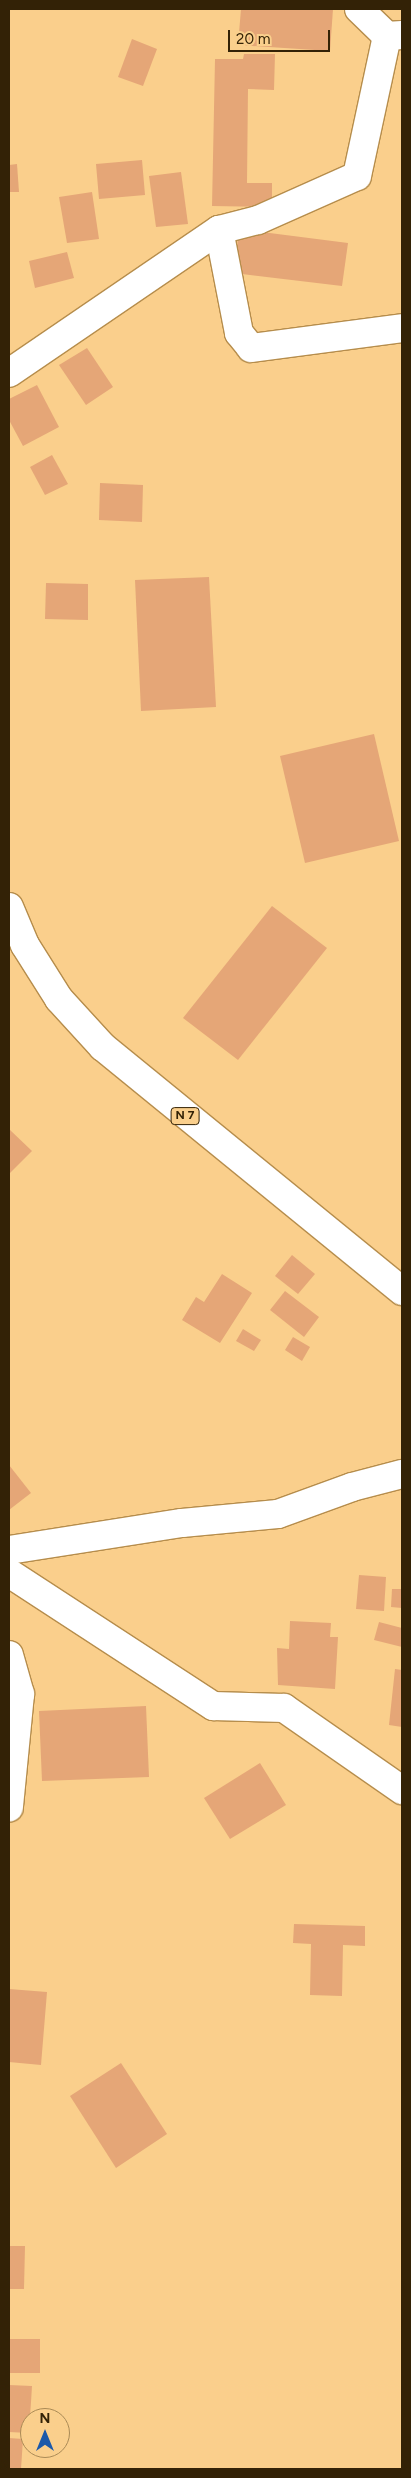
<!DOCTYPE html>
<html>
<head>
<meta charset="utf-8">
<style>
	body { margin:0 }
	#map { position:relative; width:411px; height:2478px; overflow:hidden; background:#facf8c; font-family:Figtree,sans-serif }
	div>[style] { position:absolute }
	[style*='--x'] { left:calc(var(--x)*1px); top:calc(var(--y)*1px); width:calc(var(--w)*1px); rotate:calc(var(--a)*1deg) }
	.building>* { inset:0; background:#e5a677 }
	.roads { filter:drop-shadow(1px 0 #b68d4c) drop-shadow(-1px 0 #b68d4c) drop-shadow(0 1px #b68d4c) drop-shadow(0 -1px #b68d4c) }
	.minor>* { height:28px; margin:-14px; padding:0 14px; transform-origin:14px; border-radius:14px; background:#fff }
	.primary>* { height:28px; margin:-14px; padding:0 14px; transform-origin:14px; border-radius:14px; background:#fff }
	span { translate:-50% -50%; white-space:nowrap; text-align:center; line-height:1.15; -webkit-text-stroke:5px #facf8c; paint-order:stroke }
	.shield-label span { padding:1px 4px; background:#facf8c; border:1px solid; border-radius:4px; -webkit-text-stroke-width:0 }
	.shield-label { font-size:12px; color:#332206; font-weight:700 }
	.frame { position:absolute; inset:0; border:10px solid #332206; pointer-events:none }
	.north { position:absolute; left:20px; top:2408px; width:50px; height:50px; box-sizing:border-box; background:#facf8c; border:1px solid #aa8a56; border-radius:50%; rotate:0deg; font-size:14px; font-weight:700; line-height:20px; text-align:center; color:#332206 }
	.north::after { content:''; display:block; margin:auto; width:18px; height:22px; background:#1c59aa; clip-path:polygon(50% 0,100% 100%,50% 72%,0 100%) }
	.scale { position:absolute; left:228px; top:30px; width:102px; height:22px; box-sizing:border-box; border:2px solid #332206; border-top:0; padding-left:6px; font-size:15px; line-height:18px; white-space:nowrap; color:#332206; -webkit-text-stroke:4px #facf8c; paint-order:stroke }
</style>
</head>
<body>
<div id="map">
	<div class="building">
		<div style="clip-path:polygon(241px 9px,333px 9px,330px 51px,238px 45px)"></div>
		<div style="clip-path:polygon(132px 39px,157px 49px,143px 86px,118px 77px)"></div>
		<div style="clip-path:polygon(244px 54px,275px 54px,274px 90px,248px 89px,247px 183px,272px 183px,272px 207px,212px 206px,215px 59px,243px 59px)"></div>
		<div style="clip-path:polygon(142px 160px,145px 195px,99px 199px,96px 164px)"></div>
		<div style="clip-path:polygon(17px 164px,19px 192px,9px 192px,9px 165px)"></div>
		<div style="clip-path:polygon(181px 172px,188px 224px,156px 227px,149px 176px)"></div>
		<div style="clip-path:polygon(92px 192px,99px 239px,67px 243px,59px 197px)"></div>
		<div style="clip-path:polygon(239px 229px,348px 243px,342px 286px,234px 273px)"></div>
		<div style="clip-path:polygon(67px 252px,74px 278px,35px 288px,29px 261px)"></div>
		<div style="clip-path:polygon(87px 348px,113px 387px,86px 405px,59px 365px)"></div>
		<div style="clip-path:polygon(37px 385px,59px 427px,23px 446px,9px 420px,9px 399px)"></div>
		<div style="clip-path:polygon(52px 455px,68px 484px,45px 495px,30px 467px)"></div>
		<div style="clip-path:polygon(100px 483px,143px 485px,142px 522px,99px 520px)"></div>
		<div style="clip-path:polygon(209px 577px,216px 707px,141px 711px,135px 580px)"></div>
		<div style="clip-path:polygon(46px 583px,88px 584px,88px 620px,45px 619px)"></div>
		<div style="clip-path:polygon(374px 734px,399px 841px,305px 863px,280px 756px)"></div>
		<div style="clip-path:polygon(272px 906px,327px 948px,238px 1060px,183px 1018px)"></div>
		<div style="clip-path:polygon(9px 1129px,32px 1151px,9px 1174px)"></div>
		<div style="clip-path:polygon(292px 1255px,315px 1274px,298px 1294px,275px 1276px)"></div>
		<div style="clip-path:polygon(222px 1274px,252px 1293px,220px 1343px,182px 1320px,196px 1297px,204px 1302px)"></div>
		<div style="clip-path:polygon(285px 1291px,319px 1317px,304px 1337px,270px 1310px)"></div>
		<div style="clip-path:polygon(243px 1329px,261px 1340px,254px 1351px,236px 1341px)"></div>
		<div style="clip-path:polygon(293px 1337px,310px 1347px,302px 1361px,285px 1350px)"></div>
		<div style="clip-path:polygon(9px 1465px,31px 1493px,9px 1510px)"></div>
		<div style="clip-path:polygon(359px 1575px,386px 1577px,384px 1611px,356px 1609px)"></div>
		<div style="clip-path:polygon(392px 1589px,402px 1589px,402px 1608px,391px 1607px)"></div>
		<div style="clip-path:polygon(290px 1621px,331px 1623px,330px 1637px,338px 1637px,335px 1689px,278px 1685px,277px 1648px,289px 1649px)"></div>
		<div style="clip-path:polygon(379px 1622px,402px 1628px,402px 1647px,374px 1640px)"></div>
		<div style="clip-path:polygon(395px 1669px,402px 1670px,402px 1727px,389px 1725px)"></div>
		<div style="clip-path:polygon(146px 1706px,149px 1777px,42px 1781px,39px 1711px)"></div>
		<div style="clip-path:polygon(260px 1763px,286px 1805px,230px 1839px,204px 1798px)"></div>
		<div style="clip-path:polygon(294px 1924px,365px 1926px,365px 1946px,343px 1945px,342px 1996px,310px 1995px,311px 1944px,293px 1943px)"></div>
		<div style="clip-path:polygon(9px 1989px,47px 1992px,41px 2065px,9px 2062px)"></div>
		<div style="clip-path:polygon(121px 2063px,167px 2134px,116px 2168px,70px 2096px)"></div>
		<div style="clip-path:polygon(9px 2246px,25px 2246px,24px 2289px,9px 2289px)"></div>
		<div style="clip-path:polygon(9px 2339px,40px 2339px,40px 2373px,9px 2373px)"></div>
		<div style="clip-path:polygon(9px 2385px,32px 2386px,29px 2433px,9px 2432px)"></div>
		<div style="clip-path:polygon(9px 2438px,23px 2439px,21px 2469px,9px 2469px)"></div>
	</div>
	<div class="roads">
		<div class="minor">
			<div style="--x:359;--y:9;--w:39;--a:44"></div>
			<div style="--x:387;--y:36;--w:15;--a:-4"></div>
			<div style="--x:219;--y:230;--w:105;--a:79"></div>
			<div style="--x:239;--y:333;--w:19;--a:51"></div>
			<div style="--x:251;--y:348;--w:152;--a:-7.5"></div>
			<div style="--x:9;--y:373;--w:254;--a:-34.3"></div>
			<div style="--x:219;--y:230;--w:40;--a:-14.4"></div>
			<div style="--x:258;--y:220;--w:108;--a:-24"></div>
			<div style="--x:357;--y:176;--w:143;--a:-77.9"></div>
			<div style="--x:9;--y:1550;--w:175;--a:-8.9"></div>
			<div style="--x:182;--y:1523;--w:96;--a:-5.4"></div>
			<div style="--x:278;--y:1514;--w:79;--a:-20"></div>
			<div style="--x:352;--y:1487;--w:52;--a:-14.6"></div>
			<div style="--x:9;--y:1573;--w:244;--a:33.1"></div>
			<div style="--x:213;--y:1706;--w:71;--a:1.6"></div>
			<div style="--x:284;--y:1708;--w:144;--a:34.8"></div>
			<div style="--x:9;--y:1655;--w:41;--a:74.2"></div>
			<div style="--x:20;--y:1694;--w:114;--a:95.6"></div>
		</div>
		<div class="primary">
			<div style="--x:9;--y:907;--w:41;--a:67.2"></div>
			<div style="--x:25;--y:945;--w:64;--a:57.8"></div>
			<div style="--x:59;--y:999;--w:65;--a:47.5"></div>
			<div style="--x:103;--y:1047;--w:386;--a:39.2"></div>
		</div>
	</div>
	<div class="shield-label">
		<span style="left:185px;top:1116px">N 7</span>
	</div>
	<div class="frame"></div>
	<div class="north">N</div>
	<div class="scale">20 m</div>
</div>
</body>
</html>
